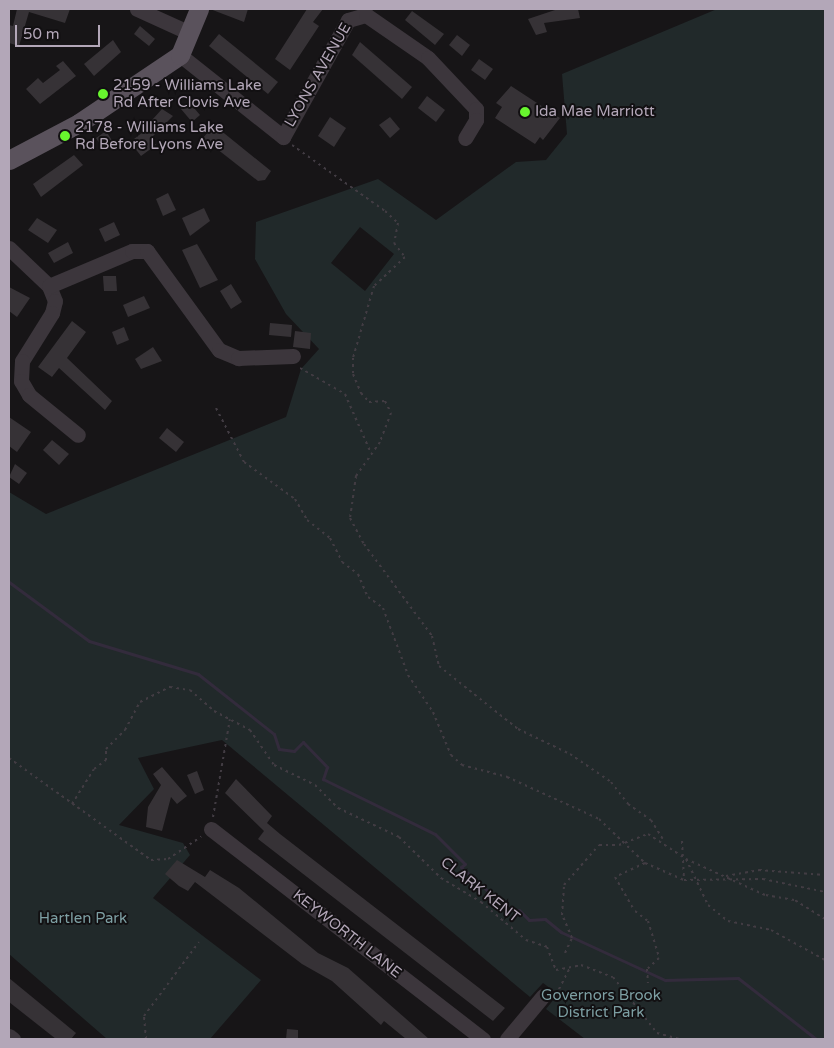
<!DOCTYPE html>
<html>
<head>
<meta charset="utf-8">
<style>
	body { margin:0 }
	#map { position:relative; width:834px; height:1048px; overflow:hidden; background:#171517; font-family:"Varela Round",sans-serif }
	div>[style] { position:absolute }
	[style*='--x'] { left:calc(var(--x)*1px); top:calc(var(--y)*1px); width:calc(var(--w)*1px); rotate:calc(var(--a)*1deg) }
	.green>* { inset:0; background:#21292a }
	.stream>* { height:3px; margin:-1.5px; padding:0 1.5px; transform-origin:1.5px; border-radius:1.5px; background:#332b3c }
	.building>* { inset:0; background:#363236 }
	.path>* { height:2px; margin-top:-1px; transform-origin:0; background:repeating-linear-gradient(90deg,#423c43 0 2.5px,transparent 0 6.5px) }
	.minor>* { height:15px; margin:-7.5px; padding:0 7.5px; transform-origin:7.5px; border-radius:7.5px; background:#3c363c }
	.major>* { height:19px; margin:-9.5px; padding:0 9.5px; transform-origin:9.5px; border-radius:9.5px; background:#5a525c }
	.dots>* { width:14px; height:14px; translate:-50% -50%; box-sizing:border-box; border:2px solid #121012; border-radius:50% }
	span { translate:-50% -50%; white-space:nowrap; text-align:center; line-height:1.15; -webkit-text-stroke:4px #121012; paint-order:stroke }
	.street-label { font-size:15px; color:#b3a7b8 }
	.poi-label { font-size:15px; color:#b3a7b8 }
	.left { translate:0 -50%; text-align:left }
	.park-label { font-size:15px; color:#7d9fa3 }
	.frame { position:absolute; inset:0; border:10px solid #b3a7b8; pointer-events:none }
	.scale { position:absolute; left:15px; top:25px; width:85px; height:22px; box-sizing:border-box; border:2px solid #b3a7b8; border-top:0; padding-left:6px; font-size:15px; line-height:18px; white-space:nowrap; color:#b3a7b8; -webkit-text-stroke:4px #121012; paint-order:stroke }
</style>
</head>
<body>
<div id="map">
	<div class="green">
		<div style="clip-path:polygon(evenodd,717px 9px,825px 9px,825px 1039px,585px 1039px,546px 1009px,558px 994px,543px 983px,530px 997px,222px 740px,138px 758px,154px 789px,119px 825px,183px 843px,190px 855px,153px 898px,261px 980px,210px 1039px,107px 1039px,9px 954px,9px 492px,46px 514px,286px 417px,301px 369px,319px 349px,286px 314px,255px 259px,256px 222px,378px 179px,436px 220px,516px 162px,546px 160px,567px 134px,562px 74px,717px 9px,360px 227px,394px 254px,365px 291px,331px 263px,360px 227px)"></div>
	</div>
	<div class="stream">
		<div style="--x:9;--y:582;--w:99;--a:36.4"></div>
		<div style="--x:89;--y:641;--w:114;--a:16.8"></div>
		<div style="--x:198;--y:674;--w:97;--a:38.3"></div>
		<div style="--x:274;--y:734;--w:16;--a:72"></div>
		<div style="--x:279;--y:749;--w:15;--a:8"></div>
		<div style="--x:294;--y:751;--w:13;--a:-45"></div>
		<div style="--x:303;--y:742;--w:35;--a:46"></div>
		<div style="--x:327;--y:767;--w:13;--a:108"></div>
		<div style="--x:323;--y:779;--w:125;--a:26.2"></div>
		<div style="--x:435;--y:834;--w:42;--a:45"></div>
		<div style="--x:465;--y:864;--w:5;--a:143"></div>
		<div style="--x:461;--y:867;--w:64;--a:41.9"></div>
		<div style="--x:509;--y:910;--w:10;--a:0"></div>
		<div style="--x:519;--y:910;--w:14;--a:45"></div>
		<div style="--x:529;--y:920;--w:16;--a:-4"></div>
		<div style="--x:545;--y:919;--w:21;--a:39"></div>
		<div style="--x:561;--y:932;--w:115;--a:24.8"></div>
		<div style="--x:665;--y:980;--w:73;--a:-1.6"></div>
		<div style="--x:738;--y:978;--w:99;--a:38"></div>
	</div>
	<div class="building">
		<div style="clip-path:polygon(17px 9px,70px 9px,65px 23px,29px 12px,19px 46px,9px 43px,9px 25px,13px 26px)"></div>
		<div style="clip-path:polygon(210px 9px,248px 9px,244px 22px)"></div>
		<div style="clip-path:polygon(307px 9px,323px 9px,313px 22px,319px 26px,290px 70px,275px 59px)"></div>
		<div style="clip-path:polygon(558px 9px,578px 9px,580px 18px,544px 23px,547px 32px,536px 35px,528px 19px)"></div>
		<div style="clip-path:polygon(412px 11px,444px 34px,435px 45px,405px 20px)"></div>
		<div style="clip-path:polygon(140px 26px,155px 39px,149px 46px,134px 34px)"></div>
		<div style="clip-path:polygon(219px 34px,278px 82px,268px 94px,209px 46px)"></div>
		<div style="clip-path:polygon(457px 35px,470px 45px,462px 56px,449px 45px)"></div>
		<div style="clip-path:polygon(113px 40px,121px 52px,94px 76px,84px 64px)"></div>
		<div style="clip-path:polygon(360px 42px,412px 87px,402px 99px,352px 55px)"></div>
		<div style="clip-path:polygon(479px 59px,493px 69px,485px 80px,471px 70px)"></div>
		<div style="clip-path:polygon(63px 61px,76px 76px,40px 104px,26px 89px,38px 78px,43px 83px,60px 70px,56px 66px)"></div>
		<div style="clip-path:polygon(511px 86px,560px 118px,543px 140px,540px 137px,535px 144px,495px 118px,502px 107px,496px 103px)"></div>
		<div style="clip-path:polygon(427px 96px,445px 110px,436px 122px,418px 108px)"></div>
		<div style="clip-path:polygon(189px 102px,200px 115px,192px 122px,181px 109px)"></div>
		<div style="clip-path:polygon(162px 109px,173px 116px,151px 138px,156px 145px,141px 156px,130px 142px,155px 123px,152px 120px)"></div>
		<div style="clip-path:polygon(330px 117px,346px 128px,334px 147px,318px 136px)"></div>
		<div style="clip-path:polygon(390px 117px,400px 129px,390px 138px,379px 125px)"></div>
		<div style="clip-path:polygon(214px 125px,271px 171px,265px 180px,258px 181px,203px 138px)"></div>
		<div style="clip-path:polygon(106px 131px,113px 142px,103px 149px,96px 138px)"></div>
		<div style="clip-path:polygon(74px 155px,83px 165px,41px 197px,33px 184px)"></div>
		<div style="clip-path:polygon(168px 193px,176px 210px,163px 216px,156px 199px)"></div>
		<div style="clip-path:polygon(204px 208px,210px 221px,190px 236px,182px 218px)"></div>
		<div style="clip-path:polygon(37px 218px,57px 230px,48px 243px,28px 230px)"></div>
		<div style="clip-path:polygon(114px 222px,120px 235px,105px 242px,99px 229px)"></div>
		<div style="clip-path:polygon(68px 242px,73px 253px,54px 263px,48px 253px)"></div>
		<div style="clip-path:polygon(197px 244px,218px 280px,200px 288px,182px 250px)"></div>
		<div style="clip-path:polygon(103px 276px,116px 276px,117px 291px,104px 291px)"></div>
		<div style="clip-path:polygon(231px 284px,242px 302px,231px 309px,220px 291px)"></div>
		<div style="clip-path:polygon(9px 287px,30px 298px,17px 317px,9px 311px)"></div>
		<div style="clip-path:polygon(144px 296px,150px 308px,128px 317px,123px 305px)"></div>
		<div style="clip-path:polygon(72px 321px,86px 332px,67px 358px,112px 401px,105px 410px,59px 368px,52px 377px,38px 367px)"></div>
		<div style="clip-path:polygon(270px 323px,292px 325px,291px 337px,269px 335px)"></div>
		<div style="clip-path:polygon(124px 327px,129px 340px,117px 345px,112px 332px)"></div>
		<div style="clip-path:polygon(295px 331px,311px 333px,310px 349px,293px 347px)"></div>
		<div style="clip-path:polygon(153px 347px,162px 361px,141px 369px,135px 359px)"></div>
		<div style="clip-path:polygon(9px 417px,31px 432px,17px 452px,9px 446px)"></div>
		<div style="clip-path:polygon(167px 428px,184px 442px,176px 452px,159px 438px)"></div>
		<div style="clip-path:polygon(52px 440px,69px 454px,59px 465px,43px 450px)"></div>
		<div style="clip-path:polygon(15px 464px,27px 473px,19px 484px,9px 477px)"></div>
		<div style="clip-path:polygon(162px 767px,187px 796px,177px 804px,171px 797px,162px 831px,146px 827px,148px 807px,161px 785px,153px 774px)"></div>
		<div style="clip-path:polygon(197px 771px,204px 790px,195px 794px,187px 775px)"></div>
		<div style="clip-path:polygon(236px 779px,272px 816px,267px 823px,280px 834px,505px 1008px,493px 1021px,258px 839px,264px 831px,225px 793px)"></div>
		<div style="clip-path:polygon(177px 860px,205px 877px,210px 870px,239px 888px,318px 953px,348px 968px,429px 1039px,406px 1039px,384px 1021px,381px 1025px,332px 981px,302px 964px,195px 882px,188px 891px,179px 886px,165px 874px)"></div>
		<div style="clip-path:polygon(9px 978px,76px 1033px,71px 1039px,56px 1039px,9px 1002px)"></div>
		<div style="clip-path:polygon(287px 1029px,298px 1030px,298px 1039px,286px 1039px)"></div>
	</div>
	<div class="path">
		<div style="--x:292;--y:145;--w:114;--a:35.4"></div>
		<div style="--x:385;--y:211;--w:18;--a:43"></div>
		<div style="--x:398;--y:223;--w:20;--a:101"></div>
		<div style="--x:394;--y:243;--w:18;--a:52"></div>
		<div style="--x:405;--y:257;--w:42;--a:136.9"></div>
		<div style="--x:374;--y:286;--w:75;--a:106.3"></div>
		<div style="--x:353;--y:358;--w:16;--a:90"></div>
		<div style="--x:353;--y:374;--w:21;--a:67"></div>
		<div style="--x:361;--y:393;--w:12;--a:48"></div>
		<div style="--x:369;--y:402;--w:16;--a:-4"></div>
		<div style="--x:385;--y:401;--w:13;--a:63"></div>
		<div style="--x:391;--y:413;--w:31;--a:111"></div>
		<div style="--x:380;--y:442;--w:42;--a:125.2"></div>
		<div style="--x:356;--y:476;--w:42;--a:98.1"></div>
		<div style="--x:350;--y:518;--w:30;--a:62"></div>
		<div style="--x:364;--y:544;--w:114;--a:53.5"></div>
		<div style="--x:432;--y:636;--w:31;--a:77"></div>
		<div style="--x:439;--y:666;--w:101;--a:38.6"></div>
		<div style="--x:518;--y:729;--w:58;--a:25.7"></div>
		<div style="--x:570;--y:754;--w:50;--a:34.3"></div>
		<div style="--x:611;--y:782;--w:28;--a:52"></div>
		<div style="--x:628;--y:804;--w:28;--a:35"></div>
		<div style="--x:651;--y:820;--w:22;--a:58"></div>
		<div style="--x:300;--y:368;--w:52;--a:30"></div>
		<div style="--x:345;--y:394;--w:62;--a:66.3"></div>
		<div style="--x:216;--y:408;--w:61;--a:62.6"></div>
		<div style="--x:244;--y:462;--w:63;--a:36"></div>
		<div style="--x:295;--y:499;--w:24;--a:60"></div>
		<div style="--x:307;--y:520;--w:29;--a:38"></div>
		<div style="--x:330;--y:538;--w:27;--a:63"></div>
		<div style="--x:342;--y:562;--w:20;--a:37"></div>
		<div style="--x:358;--y:574;--w:25;--a:67"></div>
		<div style="--x:368;--y:597;--w:19;--a:36"></div>
		<div style="--x:383;--y:608;--w:72;--a:69.5"></div>
		<div style="--x:408;--y:675;--w:45;--a:56"></div>
		<div style="--x:433;--y:712;--w:47;--a:67.3"></div>
		<div style="--x:451;--y:755;--w:15;--a:42"></div>
		<div style="--x:462;--y:765;--w:47;--a:14.9"></div>
		<div style="--x:507;--y:777;--w:101;--a:24.5"></div>
		<div style="--x:599;--y:819;--w:64;--a:43.7"></div>
		<div style="--x:645;--y:863;--w:43;--a:23.6"></div>
		<div style="--x:684;--y:880;--w:79;--a:-0.7"></div>
		<div style="--x:763;--y:879;--w:63;--a:11.8"></div>
		<div style="--x:9;--y:758;--w:175;--a:35.7"></div>
		<div style="--x:151;--y:860;--w:17;--a:-3"></div>
		<div style="--x:168;--y:859;--w:40;--a:-34"></div>
		<div style="--x:72;--y:804;--w:41;--a:-57.8"></div>
		<div style="--x:94;--y:769;--w:15;--a:-37"></div>
		<div style="--x:106;--y:760;--w:11;--a:-90"></div>
		<div style="--x:106;--y:749;--w:27;--a:-45"></div>
		<div style="--x:125;--y:730;--w:32;--a:-62"></div>
		<div style="--x:140;--y:702;--w:34;--a:-27"></div>
		<div style="--x:170;--y:687;--w:20;--a:9"></div>
		<div style="--x:190;--y:690;--w:32;--a:41"></div>
		<div style="--x:214;--y:711;--w:41;--a:27.8"></div>
		<div style="--x:250;--y:730;--w:42;--a:55.6"></div>
		<div style="--x:274;--y:765;--w:46;--a:26"></div>
		<div style="--x:315;--y:785;--w:33;--a:45"></div>
		<div style="--x:338;--y:808;--w:68;--a:25.4"></div>
		<div style="--x:399;--y:837;--w:59;--a:44.3"></div>
		<div style="--x:441;--y:878;--w:47;--a:31"></div>
		<div style="--x:481;--y:902;--w:59;--a:40.2"></div>
		<div style="--x:526;--y:940;--w:22;--a:18"></div>
		<div style="--x:547;--y:947;--w:25;--a:69"></div>
		<div style="--x:556;--y:970;--w:25;--a:-11"></div>
		<div style="--x:581;--y:965;--w:34;--a:21"></div>
		<div style="--x:613;--y:977;--w:71;--a:51.8"></div>
		<div style="--x:657;--y:1033;--w:24;--a:15"></div>
		<div style="--x:213;--y:817;--w:99;--a:-80.2"></div>
		<div style="--x:682;--y:841;--w:39;--a:87"></div>
		<div style="--x:645;--y:863;--w:33;--a:155"></div>
		<div style="--x:615;--y:877;--w:39;--a:60"></div>
		<div style="--x:635;--y:911;--w:16;--a:38"></div>
		<div style="--x:648;--y:921;--w:39;--a:73"></div>
		<div style="--x:659;--y:958;--w:16;--a:137"></div>
		<div style="--x:647;--y:969;--w:14;--a:86"></div>
		<div style="--x:726;--y:876;--w:34;--a:-10"></div>
		<div style="--x:759;--y:870;--w:66;--a:4.3"></div>
		<div style="--x:825;--y:919;--w:36;--a:-148"></div>
		<div style="--x:794;--y:900;--w:29;--a:-170"></div>
		<div style="--x:765;--y:895;--w:87;--a:-155.5"></div>
		<div style="--x:686;--y:859;--w:51;--a:64.4"></div>
		<div style="--x:708;--y:905;--w:26;--a:39"></div>
		<div style="--x:728;--y:921;--w:44;--a:11.8"></div>
		<div style="--x:771;--y:930;--w:62;--a:29.1"></div>
		<div style="--x:565;--y:953;--w:17;--a:-65"></div>
		<div style="--x:572;--y:938;--w:25;--a:-113"></div>
		<div style="--x:562;--y:915;--w:30;--a:-86"></div>
		<div style="--x:564;--y:885;--w:53;--a:-48.8"></div>
		<div style="--x:599;--y:845;--w:20;--a:0"></div>
		<div style="--x:619;--y:845;--w:31;--a:-21"></div>
		<div style="--x:648;--y:834;--w:45;--a:33.3"></div>
		<div style="--x:556;--y:995;--w:29;--a:-63"></div>
		<div style="--x:146;--y:1039;--w:23;--a:-95"></div>
		<div style="--x:144;--y:1016;--w:92;--a:-53.4"></div>
	</div>
	<div class="minor">
		<div style="--x:137;--y:9;--w:56;--a:24.3"></div>
		<div style="--x:180;--y:55;--w:132;--a:38.5"></div>
		<div style="--x:283;--y:137;--w:134;--a:-60.9"></div>
		<div style="--x:348;--y:20;--w:19;--a:-16"></div>
		<div style="--x:366;--y:15;--w:75;--a:34.7"></div>
		<div style="--x:428;--y:58;--w:70;--a:46.7"></div>
		<div style="--x:476;--y:109;--w:11;--a:90"></div>
		<div style="--x:476;--y:120;--w:21;--a:121"></div>
		<div style="--x:9;--y:248;--w:55;--a:43.5"></div>
		<div style="--x:49;--y:286;--w:16;--a:68"></div>
		<div style="--x:55;--y:301;--w:12;--a:104"></div>
		<div style="--x:52;--y:313;--w:57;--a:122"></div>
		<div style="--x:22;--y:361;--w:20;--a:93"></div>
		<div style="--x:21;--y:381;--w:16;--a:60"></div>
		<div style="--x:29;--y:395;--w:63;--a:39.2"></div>
		<div style="--x:49;--y:286;--w:90;--a:-22.9"></div>
		<div style="--x:132;--y:251;--w:15;--a:0"></div>
		<div style="--x:147;--y:251;--w:122;--a:54"></div>
		<div style="--x:219;--y:350;--w:21;--a:23"></div>
		<div style="--x:238;--y:358;--w:55;--a:-2.1"></div>
		<div style="--x:211;--y:829;--w:344;--a:37.7"></div>
		<div style="--x:9;--y:1036;--w:5;--a:37"></div>
		<div style="--x:507;--y:1039;--w:56;--a:-50.1"></div>
	</div>
	<div class="major">
		<div style="--x:9;--y:160;--w:79;--a:-27.9"></div>
		<div style="--x:79;--y:123;--w:122;--a:-34"></div>
		<div style="--x:180;--y:55;--w:50;--a:-67.6"></div>
	</div>
	<div class="dots">
		<div style="left:103px;top:94px;background:#68f62e"></div>
		<div style="left:525px;top:112px;background:#68f62e"></div>
		<div style="left:65px;top:136px;background:#68f62e"></div>
	</div>
	<div class="street-label">
		<span style="left:318px;top:75px;rotate:-60deg">LYONS AVENUE</span>
		<span style="left:480px;top:890px;rotate:38deg">CLARK KENT</span>
		<span style="left:347px;top:934px;rotate:38deg">KEYWORTH LANE</span>
	</div>
	<div class="poi-label">
		<span class="left" style="left:113px;top:94px">2159 - Williams Lake<br>Rd After Clovis Ave</span>
		<span class="left" style="left:535px;top:112px">Ida Mae Marriott</span>
		<span class="left" style="left:75px;top:136px">2178 - Williams Lake<br>Rd Before Lyons Ave</span>
	</div>
	<div class="park-label">
		<span style="left:83px;top:919px">Hartlen Park</span>
		<span style="left:601px;top:1004px">Governors Brook<br>District Park</span>
	</div>
	<div class="frame"></div>
	<div class="scale">50 m</div>
</div>
</body>
</html>
